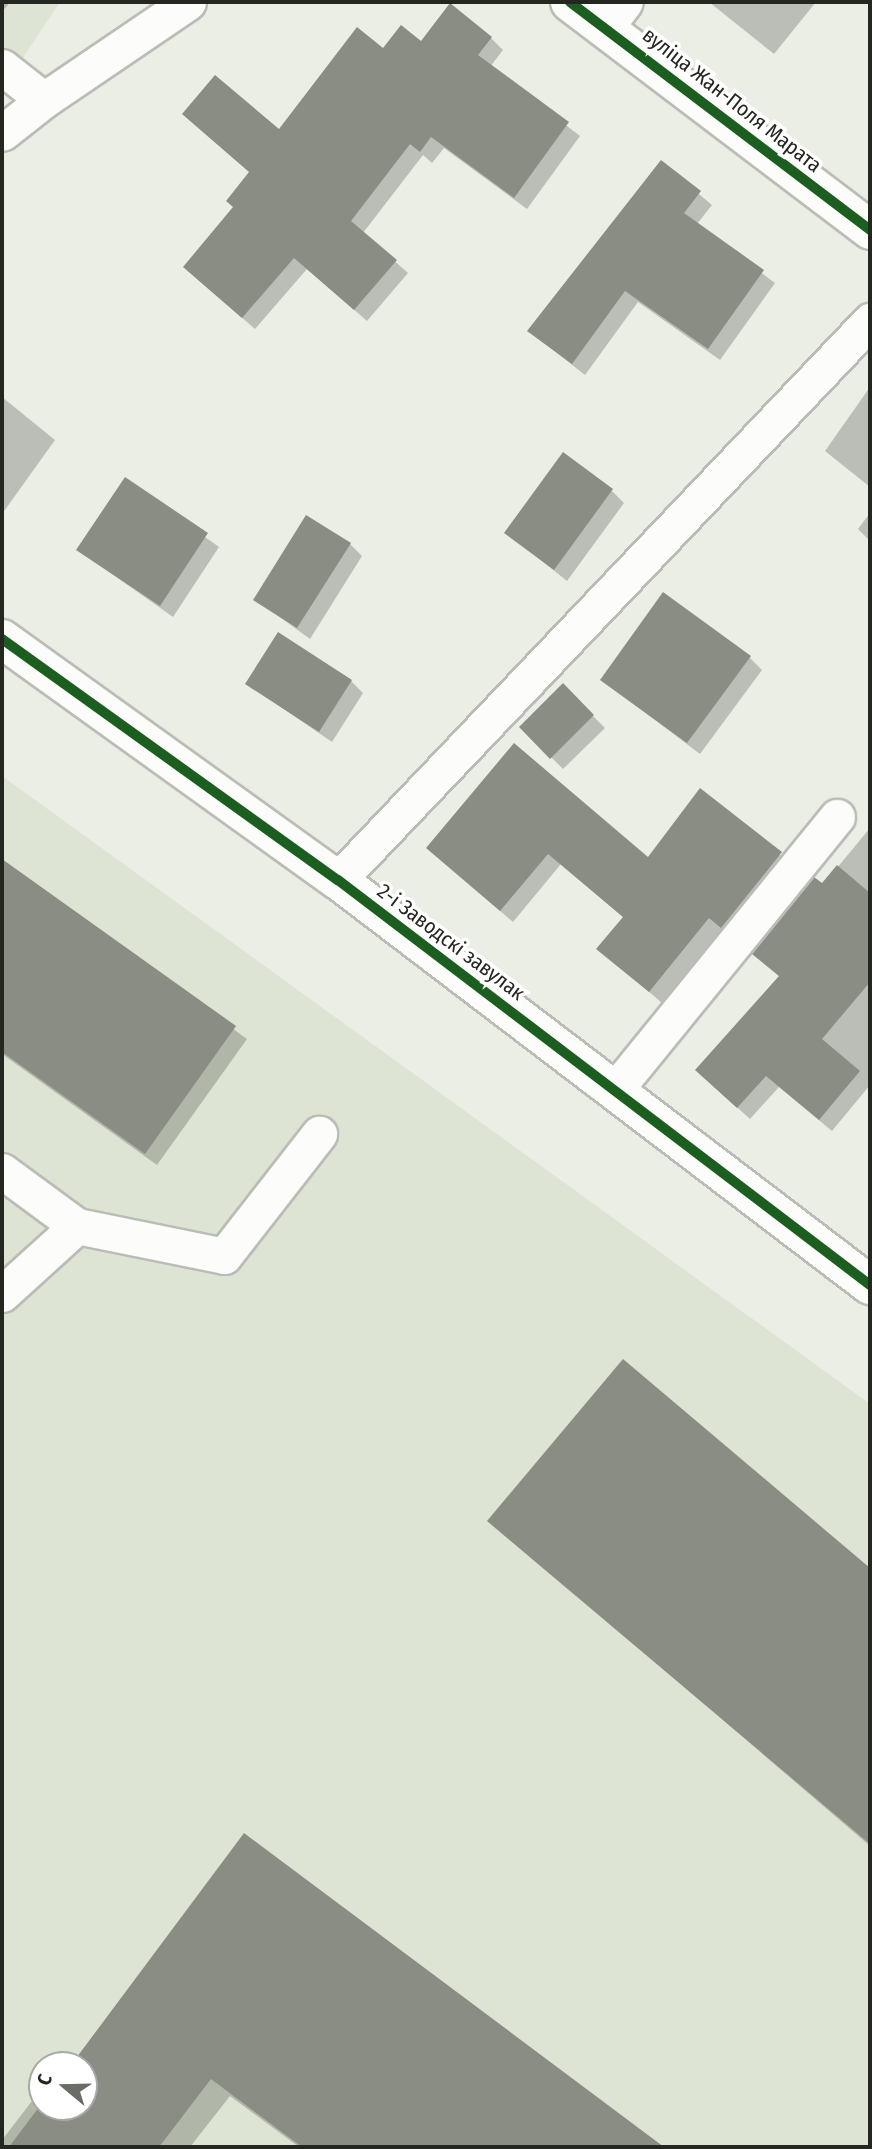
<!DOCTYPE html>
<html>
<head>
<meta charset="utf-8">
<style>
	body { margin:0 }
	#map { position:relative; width:872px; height:2149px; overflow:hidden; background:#eaeee4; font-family:"Fira Sans Condensed",sans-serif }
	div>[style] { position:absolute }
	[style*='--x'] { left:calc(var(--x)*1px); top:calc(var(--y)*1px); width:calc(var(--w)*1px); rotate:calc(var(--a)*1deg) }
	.built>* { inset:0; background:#dde4d3 }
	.shadow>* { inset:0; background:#0003 }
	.building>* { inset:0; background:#8a8d83 }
	.roads { filter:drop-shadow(2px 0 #babdb6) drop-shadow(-2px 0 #babdb6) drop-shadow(0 2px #babdb6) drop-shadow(0 -2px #babdb6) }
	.service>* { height:35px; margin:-17.5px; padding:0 17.5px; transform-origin:17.5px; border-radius:17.5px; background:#fcfcfb }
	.minor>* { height:38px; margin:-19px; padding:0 19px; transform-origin:19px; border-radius:19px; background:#fcfcfb }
	.tertiary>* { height:38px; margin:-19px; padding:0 19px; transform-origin:19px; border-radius:19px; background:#fcfcfb }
	.cycleway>* { height:10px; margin:-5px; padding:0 5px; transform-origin:5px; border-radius:5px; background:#1b5e20 }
	span { translate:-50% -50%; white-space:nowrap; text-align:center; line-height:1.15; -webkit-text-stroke:7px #fff; paint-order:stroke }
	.street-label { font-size:21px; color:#242720 }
	.frame { position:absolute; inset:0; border:4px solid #242720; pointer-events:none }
	.north { position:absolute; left:28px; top:2051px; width:70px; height:70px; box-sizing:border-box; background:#fff; border:2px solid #a7a9a6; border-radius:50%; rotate:289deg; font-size:19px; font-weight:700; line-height:28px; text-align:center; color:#242720 }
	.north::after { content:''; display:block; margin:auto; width:24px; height:32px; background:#696d65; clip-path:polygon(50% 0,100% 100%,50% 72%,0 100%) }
</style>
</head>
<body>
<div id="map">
	<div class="built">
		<div style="clip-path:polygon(2px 2px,60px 2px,2px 89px)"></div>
		<div style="clip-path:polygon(evenodd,2px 776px,870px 1404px,870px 2147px,2px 2147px,2px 776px,42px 2065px,84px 2065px,84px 2107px,42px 2107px,42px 2065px)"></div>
	</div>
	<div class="shadow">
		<div style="clip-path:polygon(2px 2px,10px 2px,2px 12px)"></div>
		<div style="clip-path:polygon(709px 2px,816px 2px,774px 54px)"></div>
		<div style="clip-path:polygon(491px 38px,503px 50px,490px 67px,580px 136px,527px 209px,444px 148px,432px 163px,423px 155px,363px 233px,408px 273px,367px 321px,307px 269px,255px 329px,197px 279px,280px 131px,383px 50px)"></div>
		<div style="clip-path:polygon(662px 163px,712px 205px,697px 224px,775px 283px,720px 360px,638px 302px,585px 375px,529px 331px)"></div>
		<div style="clip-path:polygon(870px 387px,870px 487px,825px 451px)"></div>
		<div style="clip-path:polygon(2px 397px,55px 440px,2px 514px)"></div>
		<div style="clip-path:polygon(125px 480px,219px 547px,173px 617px,78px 550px)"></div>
		<div style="clip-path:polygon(612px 491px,624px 503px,567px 581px,507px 533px)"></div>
		<div style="clip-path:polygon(870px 513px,870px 541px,858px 529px)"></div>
		<div style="clip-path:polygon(350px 544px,362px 556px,310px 639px,255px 599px)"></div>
		<div style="clip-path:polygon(750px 658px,762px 670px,700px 754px,602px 680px)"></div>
		<div style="clip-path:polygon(351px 681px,363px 693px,332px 742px,247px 684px)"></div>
		<div style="clip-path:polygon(563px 686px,605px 728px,563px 769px,521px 727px)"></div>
		<div style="clip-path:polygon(514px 746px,648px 860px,701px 790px,793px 866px,734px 939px,722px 929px,662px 1003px,599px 949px,624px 918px,561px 864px,513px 922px,428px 848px)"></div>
		<div style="clip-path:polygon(870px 828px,870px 1085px,832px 1131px,779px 1087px,750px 1119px,709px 1082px,780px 977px,754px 954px,822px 886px)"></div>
		<div style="clip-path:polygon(2px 861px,247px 1039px,157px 1165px,2px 1054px)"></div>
		<div style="clip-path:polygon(623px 1362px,870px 1570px,870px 1846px,489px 1520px)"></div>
		<div style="clip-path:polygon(244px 1836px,660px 2147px,299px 2147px,230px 2096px,190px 2147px,2px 2147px,2px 2140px,42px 2088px,42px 2107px,84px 2107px,84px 2065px,73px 2065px)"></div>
	</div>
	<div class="building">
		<div style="clip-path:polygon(450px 3px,492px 37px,478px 55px,569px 122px,514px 198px,431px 137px,420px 152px,410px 144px,351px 221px,397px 260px,354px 310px,294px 258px,242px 318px,183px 267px,233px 207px,226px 201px,249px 172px,182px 114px,215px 75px,279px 129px,357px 27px,383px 48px,401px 25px,421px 41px)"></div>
		<div style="clip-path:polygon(661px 160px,701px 191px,684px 213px,764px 270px,708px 349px,625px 291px,572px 364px,527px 331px)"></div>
		<div style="clip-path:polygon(563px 452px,613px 489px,554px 570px,504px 533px)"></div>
		<div style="clip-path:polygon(125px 477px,208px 533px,160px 606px,76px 550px)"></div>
		<div style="clip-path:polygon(306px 515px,351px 543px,297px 628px,253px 600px)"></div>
		<div style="clip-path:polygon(663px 592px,751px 656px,687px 743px,600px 680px)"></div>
		<div style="clip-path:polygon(278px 632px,352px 680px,319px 732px,245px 684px)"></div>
		<div style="clip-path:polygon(563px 683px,594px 715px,550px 759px,519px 727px)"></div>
		<div style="clip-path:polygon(514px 743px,648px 857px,700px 788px,782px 852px,721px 928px,709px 918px,649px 992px,596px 949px,623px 917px,548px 854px,500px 911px,426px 848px)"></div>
		<div style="clip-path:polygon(2px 859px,236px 1026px,145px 1154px,2px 1052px)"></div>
		<div style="clip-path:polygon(837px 865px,870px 893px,870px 982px,822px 1039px,860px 1071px,819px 1120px,766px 1076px,737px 1108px,695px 1070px,779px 976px,752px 954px,814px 877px,822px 883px)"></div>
		<div style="clip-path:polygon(623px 1359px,870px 1568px,870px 1844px,487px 1521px)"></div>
		<div style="clip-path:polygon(244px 1833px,664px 2147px,302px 2147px,211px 2079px,159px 2147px,9px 2147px,42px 2103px,42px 2107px,84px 2107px,84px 2065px,71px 2065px)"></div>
	</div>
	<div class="roads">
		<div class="service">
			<div style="--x:606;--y:27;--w:31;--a:-53"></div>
			<div style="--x:2;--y:67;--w:53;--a:38.2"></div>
			<div style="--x:44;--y:100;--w:53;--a:141.8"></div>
			<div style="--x:44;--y:100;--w:174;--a:-34.2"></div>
			<div style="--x:338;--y:880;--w:772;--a:-46.42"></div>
			<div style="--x:615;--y:1090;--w:352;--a:-50.9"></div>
			<div style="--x:2;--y:1171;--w:93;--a:36.3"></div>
			<div style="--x:77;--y:1226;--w:150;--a:11.5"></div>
			<div style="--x:224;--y:1256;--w:155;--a:-52.1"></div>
			<div style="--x:2;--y:1294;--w:101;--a:-42.2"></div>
		</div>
		<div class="minor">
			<div style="--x:2;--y:639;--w:413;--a:35.7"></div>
			<div style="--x:338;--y:880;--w:669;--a:37.28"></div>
		</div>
		<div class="tertiary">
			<div style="--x:570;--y:2;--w:377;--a:37.2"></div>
		</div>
	</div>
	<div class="cycleway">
		<div style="--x:570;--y:2;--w:377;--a:37.2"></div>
		<div style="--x:2;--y:639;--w:413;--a:35.7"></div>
		<div style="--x:338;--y:880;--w:669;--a:37.28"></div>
	</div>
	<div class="street-label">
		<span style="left:732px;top:100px;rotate:38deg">вуліца Жан-Поля Марата</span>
		<span style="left:451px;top:942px;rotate:37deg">2-і Заводскі завулак</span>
	</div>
	<div class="frame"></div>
	<div class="north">С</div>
</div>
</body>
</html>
